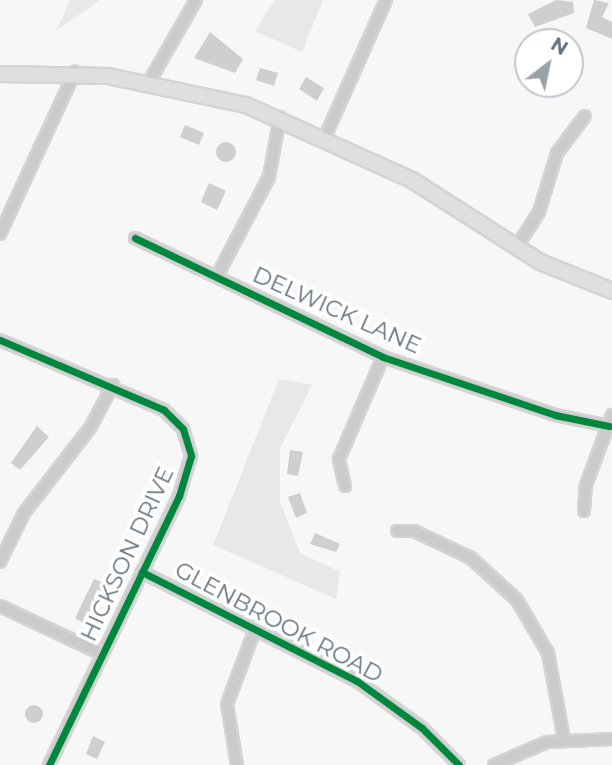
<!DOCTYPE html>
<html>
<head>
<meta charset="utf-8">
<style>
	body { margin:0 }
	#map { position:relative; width:612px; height:765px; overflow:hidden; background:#f7f7f7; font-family:Montserrat,sans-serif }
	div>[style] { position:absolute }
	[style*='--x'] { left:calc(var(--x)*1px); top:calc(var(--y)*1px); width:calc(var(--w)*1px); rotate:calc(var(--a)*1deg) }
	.green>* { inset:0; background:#e6e9e5 }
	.building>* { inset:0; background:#cecfd0 }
	.round { border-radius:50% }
	.roads { filter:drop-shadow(2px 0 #d4d4d5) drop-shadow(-2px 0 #d4d4d5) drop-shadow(0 2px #d4d4d5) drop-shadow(0 -2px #d4d4d5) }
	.minor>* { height:10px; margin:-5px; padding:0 5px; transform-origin:5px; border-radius:5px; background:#cacccc }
	.major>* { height:14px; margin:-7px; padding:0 7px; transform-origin:7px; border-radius:7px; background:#dedfe0 }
	.cycleway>* { height:7px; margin:-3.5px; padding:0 3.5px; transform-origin:3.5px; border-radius:3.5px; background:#00873e }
	span { translate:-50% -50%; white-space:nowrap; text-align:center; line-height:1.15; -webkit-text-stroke:7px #fff; paint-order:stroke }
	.street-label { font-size:23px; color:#66747f }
	.north { position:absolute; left:514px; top:28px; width:70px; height:70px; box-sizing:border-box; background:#fff; border:2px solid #c2c7cc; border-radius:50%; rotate:32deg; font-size:19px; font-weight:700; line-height:28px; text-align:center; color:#66747f }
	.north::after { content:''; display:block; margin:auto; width:24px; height:32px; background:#99a2a9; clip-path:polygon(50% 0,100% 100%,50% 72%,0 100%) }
</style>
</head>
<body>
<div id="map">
	<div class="green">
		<div style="clip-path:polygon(70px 0,100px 0,56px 31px)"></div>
		<div style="clip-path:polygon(275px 0,323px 0,302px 52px,255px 31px)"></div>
		<div style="clip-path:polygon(279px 379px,312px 385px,280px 448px,280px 502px,300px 553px,340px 572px,336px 599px,213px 545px)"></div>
	</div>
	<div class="building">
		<div style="clip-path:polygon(556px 0,573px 2px,574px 13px,535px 27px,528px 14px)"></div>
		<div style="clip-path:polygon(594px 0,609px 3px,602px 17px,612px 22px,612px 39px,586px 28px)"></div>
		<div style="clip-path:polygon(210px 32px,243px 59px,235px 73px,194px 58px)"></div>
		<div style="clip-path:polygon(260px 68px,278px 73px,274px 86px,256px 80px)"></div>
		<div style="clip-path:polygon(306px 77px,324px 88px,317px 101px,299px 89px)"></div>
		<div style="clip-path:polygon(185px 125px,204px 133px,199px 145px,180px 137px)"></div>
		<div class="round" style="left:216px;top:142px;width:20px;height:20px"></div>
		<div style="clip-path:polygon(209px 183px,226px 191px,217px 210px,201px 202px)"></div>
		<div style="clip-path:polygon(37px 426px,49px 437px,20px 470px,11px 463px)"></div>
		<div style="clip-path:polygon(290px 450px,303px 452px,298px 476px,287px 474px)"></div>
		<div style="clip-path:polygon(300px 493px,307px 513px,296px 518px,288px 497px)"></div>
		<div style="clip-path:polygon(315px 533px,340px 544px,336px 552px,310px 544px)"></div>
		<div style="clip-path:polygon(94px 579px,105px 583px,85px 624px,75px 618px)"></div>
		<div class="round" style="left:25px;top:705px;width:18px;height:18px"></div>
		<div style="clip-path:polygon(93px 736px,105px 742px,97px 759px,86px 754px)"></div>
	</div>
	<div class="roads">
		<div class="minor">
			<div style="--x:149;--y:82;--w:95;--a:-60.2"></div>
			<div style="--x:325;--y:137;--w:150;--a:-66"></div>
			<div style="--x:0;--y:234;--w:179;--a:-65.2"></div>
			<div style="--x:135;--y:238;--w:275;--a:25.6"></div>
			<div style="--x:383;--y:357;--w:182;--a:18.6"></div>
			<div style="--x:555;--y:415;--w:55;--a:11.5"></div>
			<div style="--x:517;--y:246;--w:40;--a:-57.1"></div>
			<div style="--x:539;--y:212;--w:62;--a:-73"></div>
			<div style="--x:557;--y:153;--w:46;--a:-52.9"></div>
			<div style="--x:217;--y:276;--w:112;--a:-62.3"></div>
			<div style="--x:269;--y:177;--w:61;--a:-79.6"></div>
			<div style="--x:0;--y:340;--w:178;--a:23.1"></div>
			<div style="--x:164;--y:410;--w:27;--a:45"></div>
			<div style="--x:183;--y:429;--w:28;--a:73"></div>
			<div style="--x:191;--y:456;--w:42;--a:106.7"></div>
			<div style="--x:179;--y:496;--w:299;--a:115.8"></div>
			<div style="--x:345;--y:486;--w:28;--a:-103"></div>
			<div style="--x:339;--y:459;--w:111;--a:-66.7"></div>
			<div style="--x:584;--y:511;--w:26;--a:-86"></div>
			<div style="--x:586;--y:485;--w:75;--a:-69.6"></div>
			<div style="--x:397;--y:531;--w:17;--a:0"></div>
			<div style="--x:414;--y:531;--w:63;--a:25.3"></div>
			<div style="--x:471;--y:558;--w:62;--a:42.4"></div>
			<div style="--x:517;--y:600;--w:61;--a:59.7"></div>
			<div style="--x:548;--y:653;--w:87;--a:79.5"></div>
			<div style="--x:0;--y:562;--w:55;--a:-63.9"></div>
			<div style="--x:24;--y:513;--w:108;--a:-52.2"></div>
			<div style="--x:90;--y:428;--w:49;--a:-61.9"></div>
			<div style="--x:142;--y:572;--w:241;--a:26.9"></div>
			<div style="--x:357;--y:681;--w:80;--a:35.9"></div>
			<div style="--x:422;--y:728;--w:52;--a:45"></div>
			<div style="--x:0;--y:606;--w:113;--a:25.2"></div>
			<div style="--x:237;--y:765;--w:62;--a:-99.3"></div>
			<div style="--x:227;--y:704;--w:82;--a:-69.4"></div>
			<div style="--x:494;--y:765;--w:58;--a:-23.5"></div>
			<div style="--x:547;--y:742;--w:65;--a:-2.6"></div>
		</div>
		<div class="major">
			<div style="--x:0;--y:74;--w:108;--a:1.1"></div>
			<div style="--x:108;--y:76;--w:141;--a:11.9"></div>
			<div style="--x:246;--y:105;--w:182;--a:24.3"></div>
			<div style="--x:412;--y:180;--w:152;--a:32.6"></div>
			<div style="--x:540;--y:262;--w:78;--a:21.9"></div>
		</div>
	</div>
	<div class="cycleway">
		<div style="--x:135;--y:238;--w:275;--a:25.6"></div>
		<div style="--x:383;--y:357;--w:182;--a:18.6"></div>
		<div style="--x:555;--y:415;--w:55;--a:11.5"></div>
		<div style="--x:0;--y:340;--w:178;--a:23.1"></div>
		<div style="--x:164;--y:410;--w:27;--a:45"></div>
		<div style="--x:183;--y:429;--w:28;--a:73"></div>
		<div style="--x:191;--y:456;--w:42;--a:106.7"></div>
		<div style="--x:179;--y:496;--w:299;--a:115.8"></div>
		<div style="--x:142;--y:572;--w:241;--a:26.9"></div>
		<div style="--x:357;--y:681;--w:80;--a:35.9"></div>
		<div style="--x:422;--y:728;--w:52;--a:45"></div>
	</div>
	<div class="street-label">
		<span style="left:337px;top:310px;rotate:24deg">DELWICK LANE</span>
		<span style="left:127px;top:554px;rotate:-65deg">HICKSON DRIVE</span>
		<span style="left:279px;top:622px;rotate:28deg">GLENBROOK ROAD</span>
	</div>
	<div class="north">N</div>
</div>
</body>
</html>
